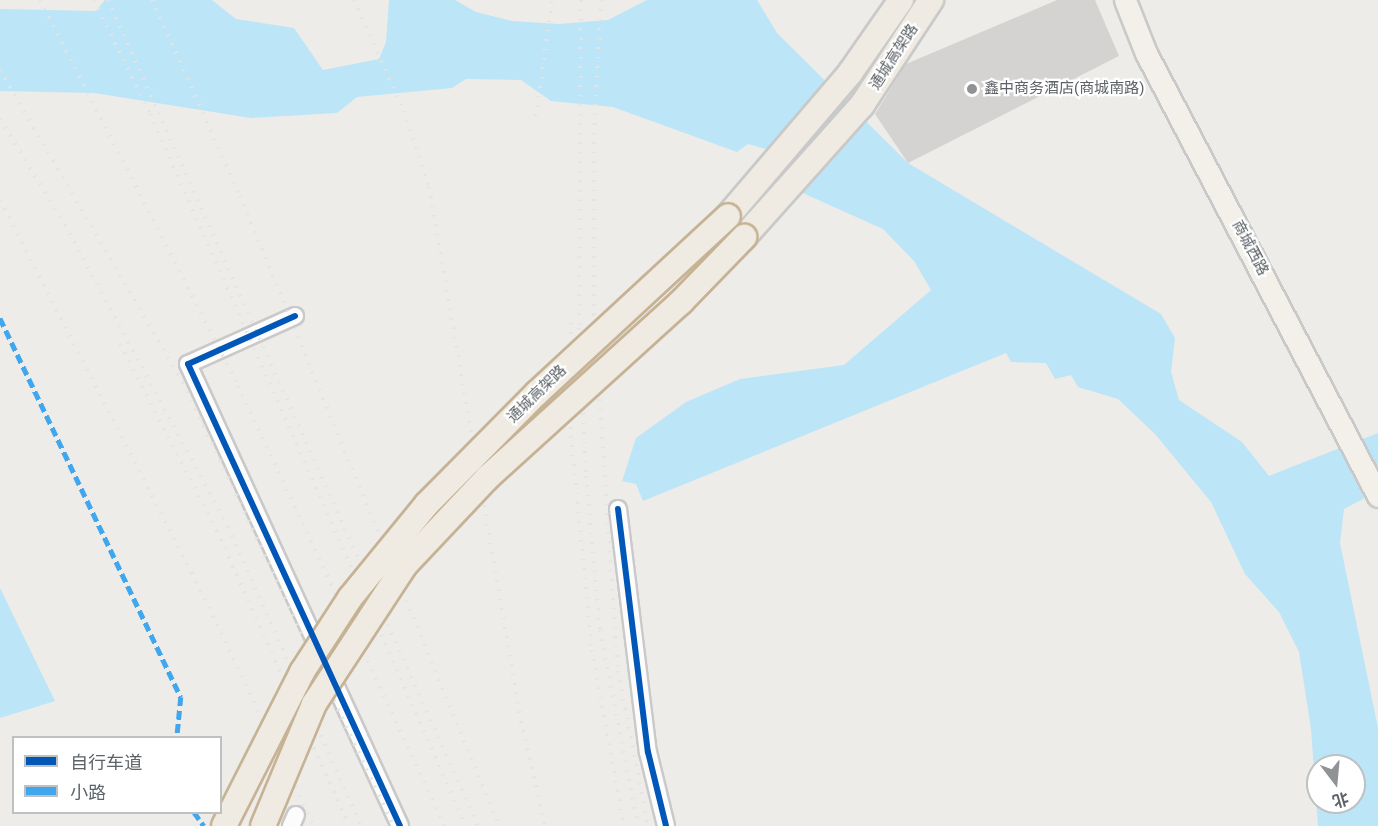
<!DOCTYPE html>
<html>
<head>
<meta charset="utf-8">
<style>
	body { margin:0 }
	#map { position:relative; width:1378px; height:826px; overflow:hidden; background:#eeece8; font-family:Roboto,"Noto Sans SC",sans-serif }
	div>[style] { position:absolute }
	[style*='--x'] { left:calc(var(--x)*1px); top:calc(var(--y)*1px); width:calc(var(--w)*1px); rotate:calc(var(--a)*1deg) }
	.water>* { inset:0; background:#bce5f8 }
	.building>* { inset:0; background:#d4d3d1 }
	.roads { filter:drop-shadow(2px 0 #c9c9c9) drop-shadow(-2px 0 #c9c9c9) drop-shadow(0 2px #c9c9c9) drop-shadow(0 -2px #c9c9c9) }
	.minor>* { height:16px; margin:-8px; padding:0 8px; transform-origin:8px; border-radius:8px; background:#fcfcfc }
	.major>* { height:21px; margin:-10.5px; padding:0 10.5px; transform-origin:10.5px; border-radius:10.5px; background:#f3f0e9 }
	.highway>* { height:24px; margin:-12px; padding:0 12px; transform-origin:12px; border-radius:12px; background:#f0ebe2 }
	.rail>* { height:4px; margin-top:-2px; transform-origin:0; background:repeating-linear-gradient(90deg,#e3e4e3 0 1.5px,transparent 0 9.5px) }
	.bridges { filter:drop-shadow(2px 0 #c6b294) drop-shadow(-2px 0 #c6b294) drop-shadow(0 2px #c6b294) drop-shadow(0 -2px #c6b294) }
	.highway-bridge>* { height:24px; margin:-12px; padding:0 12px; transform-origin:12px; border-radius:12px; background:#f0ebe2 }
	.quiet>* { height:4.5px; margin-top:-2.25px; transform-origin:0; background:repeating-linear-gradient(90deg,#40a6ee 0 9px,transparent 0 13.5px) }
	.cycleway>* { height:6px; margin:-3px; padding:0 3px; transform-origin:3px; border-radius:3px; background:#0057b8 }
	.dots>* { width:16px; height:16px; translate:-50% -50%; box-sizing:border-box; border:3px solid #fff; border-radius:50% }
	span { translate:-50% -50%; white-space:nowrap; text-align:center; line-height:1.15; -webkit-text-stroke:4.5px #fff; paint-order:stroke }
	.street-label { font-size:15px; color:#5d6367 }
	.poi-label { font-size:15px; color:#5d6367 }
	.left { translate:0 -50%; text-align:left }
	.legend { position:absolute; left:12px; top:736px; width:210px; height:78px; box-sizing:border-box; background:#fff; border:2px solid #bec1c2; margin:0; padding:8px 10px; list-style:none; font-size:18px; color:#5d6367 }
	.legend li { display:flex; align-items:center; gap:12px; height:30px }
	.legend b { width:30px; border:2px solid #bec1c2 }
	.north { position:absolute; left:1306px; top:754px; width:60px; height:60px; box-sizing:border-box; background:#fff; border:2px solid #bec1c2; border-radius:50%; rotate:164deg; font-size:16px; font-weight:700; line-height:24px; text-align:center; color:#5d6367 }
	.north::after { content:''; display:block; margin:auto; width:21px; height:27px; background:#909394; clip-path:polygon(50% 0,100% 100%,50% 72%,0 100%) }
</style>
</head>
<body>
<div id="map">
	<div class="water">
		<div style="clip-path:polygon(evenodd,105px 0,212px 0,236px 19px,294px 28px,323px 70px,379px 59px,386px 42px,389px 0,455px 0,476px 12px,512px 21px,559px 24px,608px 20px,647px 0,757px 0,777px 33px,908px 163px,1161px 314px,1175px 338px,1171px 372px,1179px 400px,1242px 442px,1269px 476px,1378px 433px,1378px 491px,1344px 509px,1340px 543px,1378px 728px,1378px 826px,1318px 826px,1311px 729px,1299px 652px,1279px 612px,1245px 574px,1211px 502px,1155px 434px,1118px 399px,1078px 387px,1071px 375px,1055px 379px,1046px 363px,1011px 362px,1006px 353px,643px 501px,636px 484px,622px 481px,636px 438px,686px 402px,740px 379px,844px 365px,931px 290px,914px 261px,883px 229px,796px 190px,766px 149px,748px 144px,737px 152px,613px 107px,551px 101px,521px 80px,466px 79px,452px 88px,357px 97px,337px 113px,251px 118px,94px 93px,0 91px,0 9px,96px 11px,105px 0,1318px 766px,1354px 766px,1354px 802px,1318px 802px,1318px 766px)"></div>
		<div style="clip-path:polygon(0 588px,55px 701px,0 718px)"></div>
	</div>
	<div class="building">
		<div style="clip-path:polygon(1057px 0,1095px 0,1119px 56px,908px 163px,875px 114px,906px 64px)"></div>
	</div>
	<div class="roads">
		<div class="minor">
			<div style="--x:295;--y:316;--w:117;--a:155.8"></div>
			<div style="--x:188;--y:364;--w:508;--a:65.35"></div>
			<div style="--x:618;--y:509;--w:245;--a:83"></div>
			<div style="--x:648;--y:752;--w:76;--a:76.3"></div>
			<div style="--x:291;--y:826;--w:12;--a:-66"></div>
		</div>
		<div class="major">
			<div style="--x:1125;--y:0;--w:57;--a:68.4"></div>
			<div style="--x:1146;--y:53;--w:500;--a:62.36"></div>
		</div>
		<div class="highway">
			<div style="--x:728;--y:216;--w:188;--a:-49.5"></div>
			<div style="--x:850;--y:73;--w:89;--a:-55.1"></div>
			<div style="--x:744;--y:237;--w:177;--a:-48.2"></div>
			<div style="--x:862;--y:105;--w:126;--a:-56.7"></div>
		</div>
	</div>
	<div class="rail">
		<div style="--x:40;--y:0;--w:434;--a:62.8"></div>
		<div style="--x:238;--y:386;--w:486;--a:64.8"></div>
		<div style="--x:94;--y:0;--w:127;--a:63.8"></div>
		<div style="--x:150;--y:114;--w:779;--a:66.07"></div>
		<div style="--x:108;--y:0;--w:905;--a:65.87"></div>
		<div style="--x:152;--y:0;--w:215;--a:65.8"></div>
		<div style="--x:240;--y:196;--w:681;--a:67.65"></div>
		<div style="--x:354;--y:0;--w:122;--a:65.8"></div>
		<div style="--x:404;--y:111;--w:80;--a:71.8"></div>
		<div style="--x:429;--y:187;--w:542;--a:80.22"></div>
		<div style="--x:521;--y:721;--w:108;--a:77.1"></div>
		<div style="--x:581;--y:0;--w:328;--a:90.3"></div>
		<div style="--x:579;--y:328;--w:148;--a:87.3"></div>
		<div style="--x:586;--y:476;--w:155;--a:84.8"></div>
		<div style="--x:600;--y:630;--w:200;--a:79"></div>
		<div style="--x:601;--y:0;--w:133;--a:93"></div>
		<div style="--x:594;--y:133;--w:181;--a:90"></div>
		<div style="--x:594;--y:314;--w:358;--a:86.2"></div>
		<div style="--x:618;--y:671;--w:158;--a:79"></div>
		<div style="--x:0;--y:70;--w:363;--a:59.7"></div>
		<div style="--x:183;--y:383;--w:490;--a:64.6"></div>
		<div style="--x:536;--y:116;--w:117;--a:-82.1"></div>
		<div style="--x:0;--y:119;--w:124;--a:58.5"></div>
		<div style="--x:65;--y:225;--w:343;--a:61.6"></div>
		<div style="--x:228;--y:527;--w:327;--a:66"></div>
		<div style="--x:0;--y:200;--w:420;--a:62.8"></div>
		<div style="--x:192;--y:573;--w:281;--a:64.3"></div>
		<div style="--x:571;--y:323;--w:113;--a:90"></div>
		<div style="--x:571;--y:436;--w:215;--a:84.4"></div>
		<div style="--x:592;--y:650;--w:179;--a:79.7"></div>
		<div style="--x:120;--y:344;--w:211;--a:62.6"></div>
		<div style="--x:217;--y:531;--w:323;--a:65.9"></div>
	</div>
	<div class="bridges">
		<div class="highway-bridge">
			<div style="--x:224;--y:826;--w:173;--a:-63.1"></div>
			<div style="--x:302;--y:672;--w:88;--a:-57"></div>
			<div style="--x:350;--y:598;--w:122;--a:-50.7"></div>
			<div style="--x:427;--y:504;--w:156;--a:-45.3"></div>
			<div style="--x:537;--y:393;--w:260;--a:-42.8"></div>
			<div style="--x:263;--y:826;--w:132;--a:-67.3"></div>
			<div style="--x:314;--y:704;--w:166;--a:-56.8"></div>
			<div style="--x:405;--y:565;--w:121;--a:-46.7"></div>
			<div style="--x:488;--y:477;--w:261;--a:-42.2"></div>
			<div style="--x:681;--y:302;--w:91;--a:-45.9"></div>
		</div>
	</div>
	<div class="quiet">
		<div style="--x:0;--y:318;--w:420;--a:64.5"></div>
		<div style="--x:181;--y:697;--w:41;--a:95.6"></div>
		<div style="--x:194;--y:812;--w:17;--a:54"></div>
	</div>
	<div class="cycleway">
		<div style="--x:295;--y:316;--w:117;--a:155.8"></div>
		<div style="--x:188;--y:364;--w:508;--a:65.35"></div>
		<div style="--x:618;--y:509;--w:245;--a:83"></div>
		<div style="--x:648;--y:752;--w:76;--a:76.3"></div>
	</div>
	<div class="dots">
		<div style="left:972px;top:89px;background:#909394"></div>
	</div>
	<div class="street-label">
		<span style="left:894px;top:57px;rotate:-57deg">通城高架路</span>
		<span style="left:1250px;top:248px;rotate:62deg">商城西路</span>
		<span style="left:537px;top:394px;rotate:-44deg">通城高架路</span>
	</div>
	<div class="poi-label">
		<span class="left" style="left:984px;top:89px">鑫中商务酒店(商城南路)</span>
	</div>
	<ul class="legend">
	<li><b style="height:8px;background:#0057b8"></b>自行车道</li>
	<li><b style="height:8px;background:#40a6ee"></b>小路</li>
	</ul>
	<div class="north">北</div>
</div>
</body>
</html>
